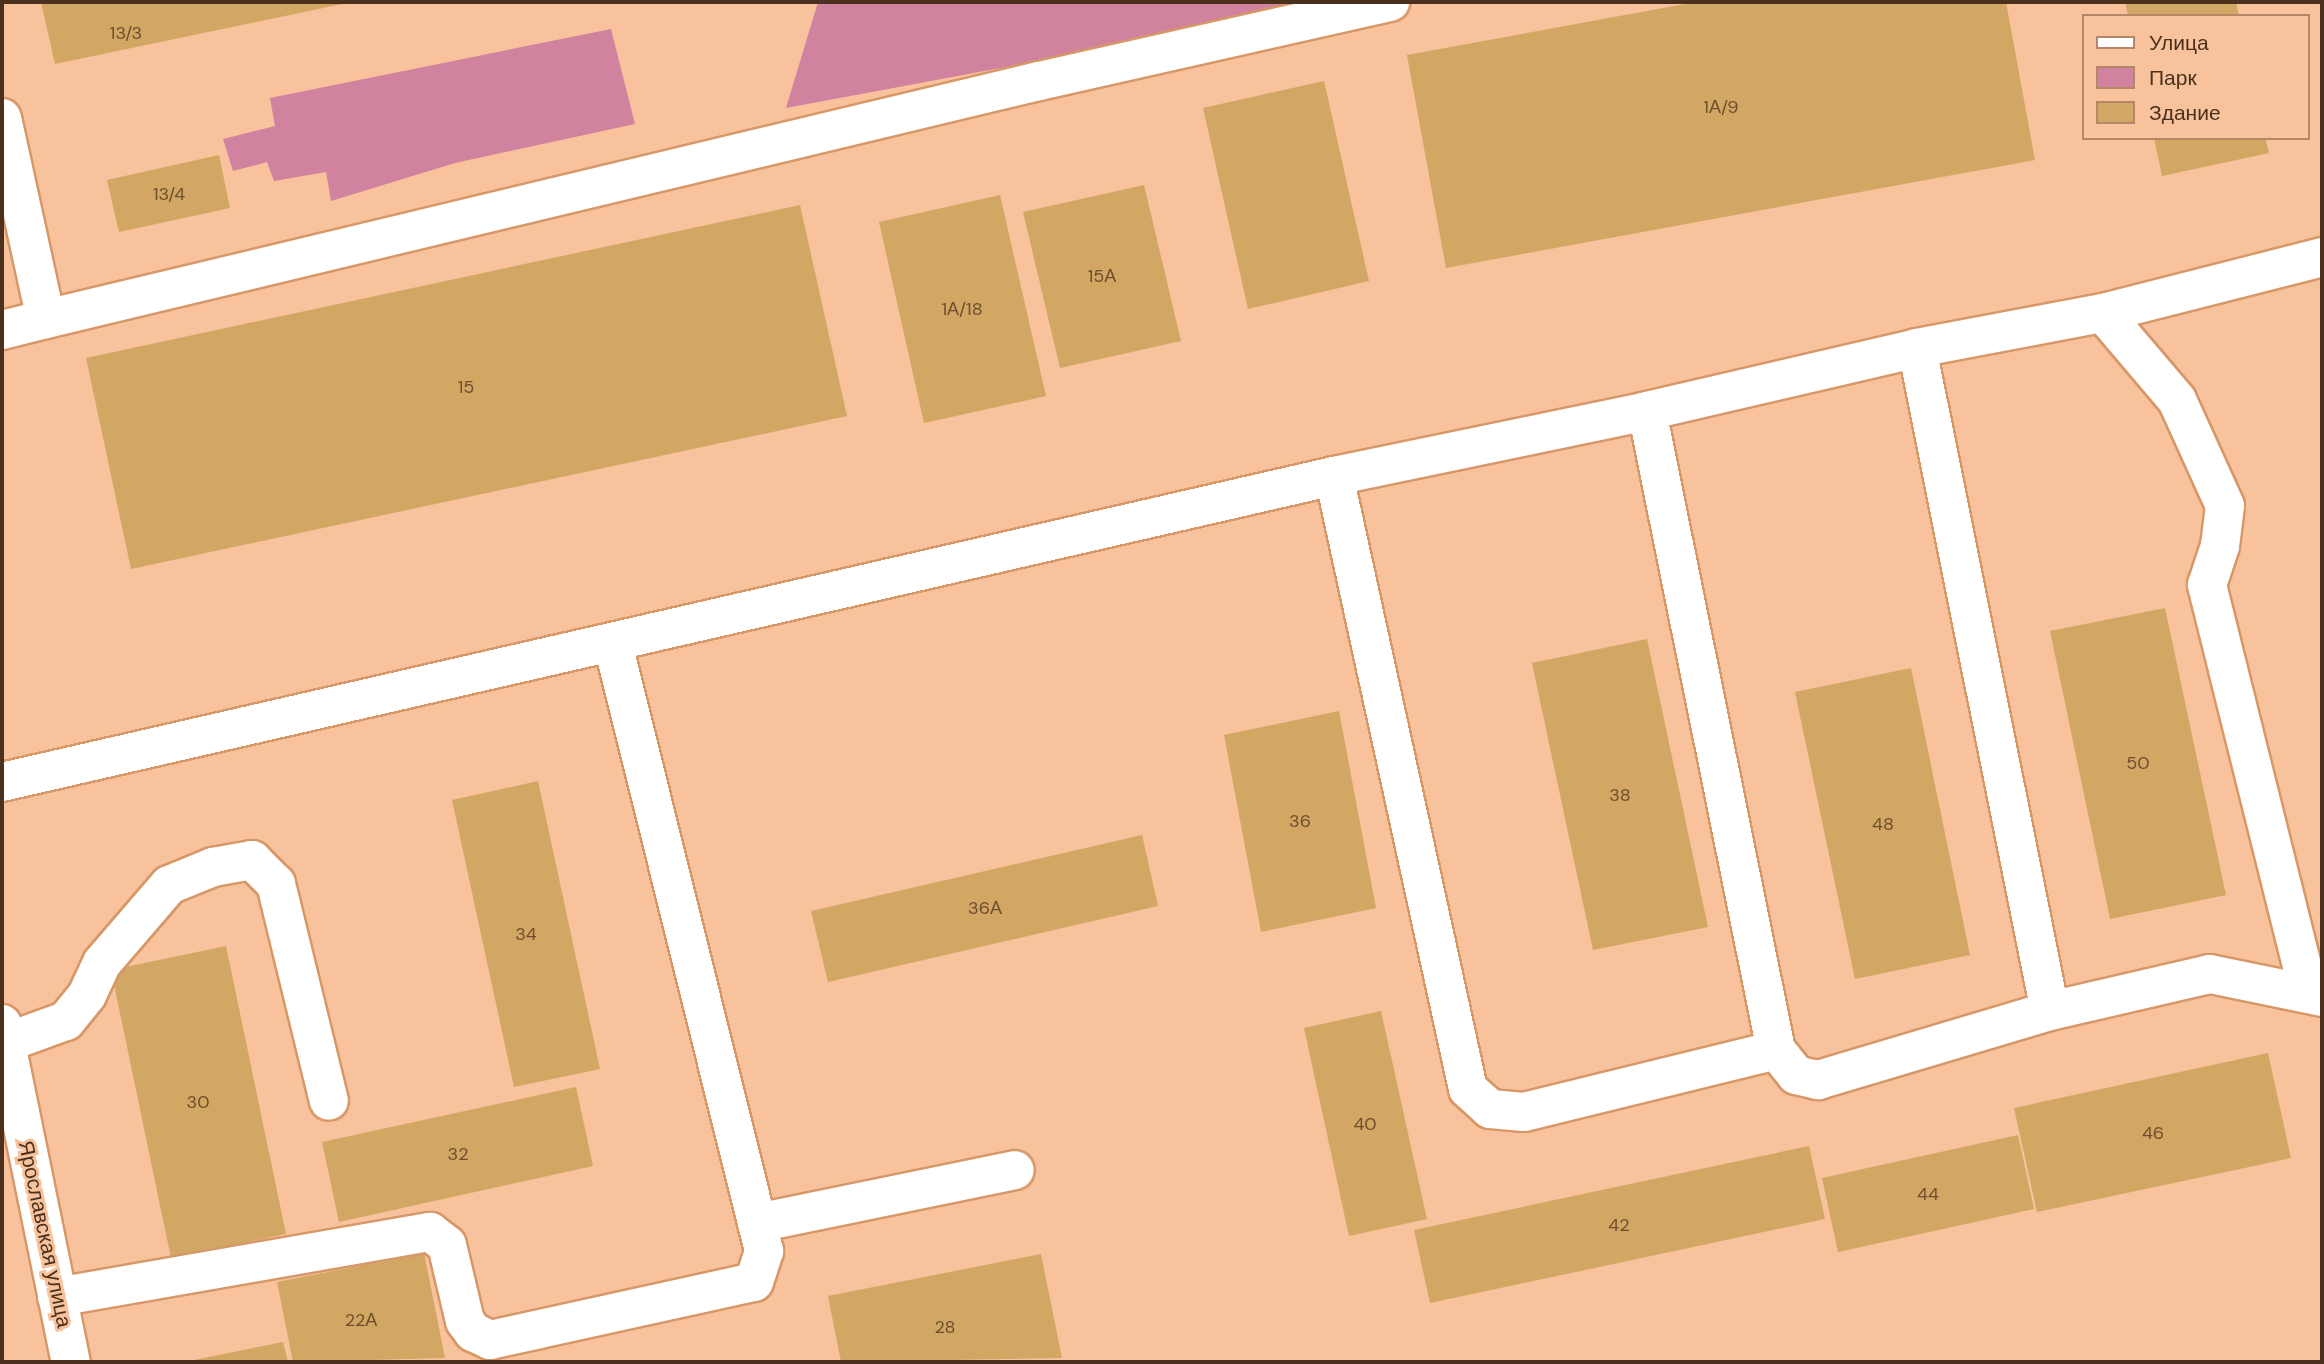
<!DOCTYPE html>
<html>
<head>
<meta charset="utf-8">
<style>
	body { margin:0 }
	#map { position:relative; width:2324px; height:1364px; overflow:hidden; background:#f7c29c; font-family:"DM Sans",sans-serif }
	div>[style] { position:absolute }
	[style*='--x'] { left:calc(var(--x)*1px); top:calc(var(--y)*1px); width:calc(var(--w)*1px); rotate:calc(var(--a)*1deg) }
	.green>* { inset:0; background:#d1829e }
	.building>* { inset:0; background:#d2a663 }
	.roads { filter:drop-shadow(2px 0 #d79767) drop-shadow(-2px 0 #d79767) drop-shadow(0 2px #d79767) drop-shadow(0 -2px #d79767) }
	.minor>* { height:38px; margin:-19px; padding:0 19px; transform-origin:19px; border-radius:19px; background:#fff }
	span { translate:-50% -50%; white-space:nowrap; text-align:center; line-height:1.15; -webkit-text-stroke:6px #f7c29c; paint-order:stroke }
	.number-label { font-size:18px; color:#6d4e2e }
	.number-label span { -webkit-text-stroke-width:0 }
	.street-label { font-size:21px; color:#4b311d }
	.frame { position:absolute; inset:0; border:4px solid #4b311d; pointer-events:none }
	.legend { position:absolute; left:2082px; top:14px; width:228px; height:126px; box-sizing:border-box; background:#f7c29c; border:2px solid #b28869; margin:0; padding:9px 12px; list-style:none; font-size:21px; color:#4b311d }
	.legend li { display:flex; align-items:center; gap:14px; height:35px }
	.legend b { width:35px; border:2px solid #b28869 }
</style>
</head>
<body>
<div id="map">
	<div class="green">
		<div style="clip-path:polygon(818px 2px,1320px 2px,1182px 34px,786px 108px)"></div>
		<div style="clip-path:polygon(611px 29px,635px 124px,455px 163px,331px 201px,326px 172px,274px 181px,267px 162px,233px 171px,223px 139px,275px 126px,270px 98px)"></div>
	</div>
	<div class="building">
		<div style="clip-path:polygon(41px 2px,347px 2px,347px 3px,55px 64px)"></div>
		<div style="clip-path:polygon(1696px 2px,2006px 2px,2035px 160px,1446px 268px,1407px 55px)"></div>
		<div style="clip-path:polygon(2125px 2px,2236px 2px,2239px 16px,2128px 16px)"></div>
		<div style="clip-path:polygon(1324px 81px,1369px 281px,1248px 309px,1203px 108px)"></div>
		<div style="clip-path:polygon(2154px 138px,2265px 138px,2269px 153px,2162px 176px)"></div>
		<div style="clip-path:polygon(219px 155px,230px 208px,119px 232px,107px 180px)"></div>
		<div style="clip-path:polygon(1144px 185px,1181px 341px,1060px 368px,1023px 212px)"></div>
		<div style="clip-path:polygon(1000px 195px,1046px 396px,924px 423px,879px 222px)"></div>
		<div style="clip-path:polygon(800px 205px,847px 416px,131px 569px,86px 358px)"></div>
		<div style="clip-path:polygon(2165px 608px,2226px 895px,2110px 919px,2050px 631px)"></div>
		<div style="clip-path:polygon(1647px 639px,1708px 927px,1593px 950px,1532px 663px)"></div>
		<div style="clip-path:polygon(1911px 668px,1970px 955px,1855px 979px,1795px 692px)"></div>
		<div style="clip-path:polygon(1339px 711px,1376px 908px,1261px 932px,1224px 735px)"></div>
		<div style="clip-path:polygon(538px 781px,600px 1069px,514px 1087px,452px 800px)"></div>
		<div style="clip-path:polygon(1142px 835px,1158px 906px,828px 982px,811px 911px)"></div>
		<div style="clip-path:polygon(226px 946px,286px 1234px,171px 1258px,111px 970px)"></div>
		<div style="clip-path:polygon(1381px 1011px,1427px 1219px,1349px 1236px,1304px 1028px)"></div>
		<div style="clip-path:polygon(2268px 1053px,2291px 1158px,2037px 1212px,2014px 1108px)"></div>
		<div style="clip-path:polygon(576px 1087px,593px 1166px,339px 1222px,322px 1142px)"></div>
		<div style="clip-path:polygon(2018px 1135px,2034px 1209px,1838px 1252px,1822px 1178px)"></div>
		<div style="clip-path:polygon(1809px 1146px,1825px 1219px,1430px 1303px,1414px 1230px)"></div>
		<div style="clip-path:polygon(424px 1253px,445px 1358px,293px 1362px,277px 1282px)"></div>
		<div style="clip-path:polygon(1041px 1254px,1062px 1358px,841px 1362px,828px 1296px)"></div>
		<div style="clip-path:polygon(283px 1342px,288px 1362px,189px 1362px,189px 1361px)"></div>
	</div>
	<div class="roads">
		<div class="minor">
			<div style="--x:2;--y:118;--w:206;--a:77.7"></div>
			<div style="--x:46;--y:319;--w:1021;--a:-13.48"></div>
			<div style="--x:1039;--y:81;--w:360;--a:-12.7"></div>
			<div style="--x:2103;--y:313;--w:114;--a:49.6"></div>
			<div style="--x:2177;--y:400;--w:116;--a:65.6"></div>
			<div style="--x:2225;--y:506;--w:40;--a:97.1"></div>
			<div style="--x:2220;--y:546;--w:41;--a:108.4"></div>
			<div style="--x:2207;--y:585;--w:418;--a:76"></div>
			<div style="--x:2;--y:330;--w:45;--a:-14"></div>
			<div style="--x:1917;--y:348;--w:676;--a:78.66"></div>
			<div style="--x:1647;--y:411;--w:652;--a:78.59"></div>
			<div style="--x:1334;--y:476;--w:627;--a:77.67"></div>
			<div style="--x:1468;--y:1089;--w:30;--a:42"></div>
			<div style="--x:1490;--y:1109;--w:34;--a:5"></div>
			<div style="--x:1524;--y:1112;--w:260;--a:-13.8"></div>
			<div style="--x:1776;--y:1050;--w:32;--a:51"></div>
			<div style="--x:1796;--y:1075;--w:23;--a:13"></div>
			<div style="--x:1818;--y:1080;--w:242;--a:-16.6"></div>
			<div style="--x:2050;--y:1011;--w:164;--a:-13"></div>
			<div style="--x:2210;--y:974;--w:114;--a:11.6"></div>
			<div style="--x:2;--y:782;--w:1367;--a:-12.94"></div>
			<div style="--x:1334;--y:476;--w:320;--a:-11.7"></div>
			<div style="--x:1647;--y:411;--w:277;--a:-13.1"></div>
			<div style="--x:1917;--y:348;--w:189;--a:-10.7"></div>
			<div style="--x:2103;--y:313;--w:226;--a:-14.3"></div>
			<div style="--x:2;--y:1024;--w:345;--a:78.5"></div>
			<div style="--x:2;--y:1044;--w:68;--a:-19.8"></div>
			<div style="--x:66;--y:1021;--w:33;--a:-51"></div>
			<div style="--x:87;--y:995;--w:35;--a:-65"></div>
			<div style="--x:102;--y:963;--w:103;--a:-49.3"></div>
			<div style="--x:169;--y:885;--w:48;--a:-22.2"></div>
			<div style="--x:213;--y:867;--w:40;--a:-10"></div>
			<div style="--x:252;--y:860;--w:34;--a:45"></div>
			<div style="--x:276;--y:884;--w:223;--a:76.3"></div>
			<div style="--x:757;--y:1223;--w:263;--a:-11.6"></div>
			<div style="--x:57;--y:1297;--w:379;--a:-9.9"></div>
			<div style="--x:430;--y:1232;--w:21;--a:37"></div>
			<div style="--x:447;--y:1245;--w:78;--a:76.7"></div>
			<div style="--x:465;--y:1321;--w:14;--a:54"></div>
			<div style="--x:473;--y:1332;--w:19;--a:25"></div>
			<div style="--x:490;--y:1340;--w:270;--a:-12.4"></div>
			<div style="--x:754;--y:1282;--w:33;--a:-72"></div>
			<div style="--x:764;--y:1251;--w:625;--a:-103.97"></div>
		</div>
	</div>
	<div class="number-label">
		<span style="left:126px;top:33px">13/3</span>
		<span style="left:1721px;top:107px">1А/9</span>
		<span style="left:169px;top:194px">13/4</span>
		<span style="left:1102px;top:276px">15А</span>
		<span style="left:962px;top:309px">1А/18</span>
		<span style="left:466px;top:387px">15</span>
		<span style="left:2138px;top:763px">50</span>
		<span style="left:1620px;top:795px">38</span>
		<span style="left:1300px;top:821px">36</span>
		<span style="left:1883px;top:824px">48</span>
		<span style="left:985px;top:908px">36А</span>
		<span style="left:526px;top:934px">34</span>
		<span style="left:198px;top:1102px">30</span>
		<span style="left:1365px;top:1124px">40</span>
		<span style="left:2153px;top:1133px">46</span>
		<span style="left:458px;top:1154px">32</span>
		<span style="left:1928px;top:1194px">44</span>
		<span style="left:1619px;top:1225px">42</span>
		<span style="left:361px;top:1320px">22А</span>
		<span style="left:945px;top:1327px">28</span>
	</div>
	<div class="street-label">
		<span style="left:45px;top:1234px;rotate:78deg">Ярославская улица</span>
	</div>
	<div class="frame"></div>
	<ul class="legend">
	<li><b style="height:9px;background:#fff"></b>Улица</li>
	<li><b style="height:19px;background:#d1829e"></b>Парк</li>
	<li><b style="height:19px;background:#d2a663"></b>Здание</li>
	</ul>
</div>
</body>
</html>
